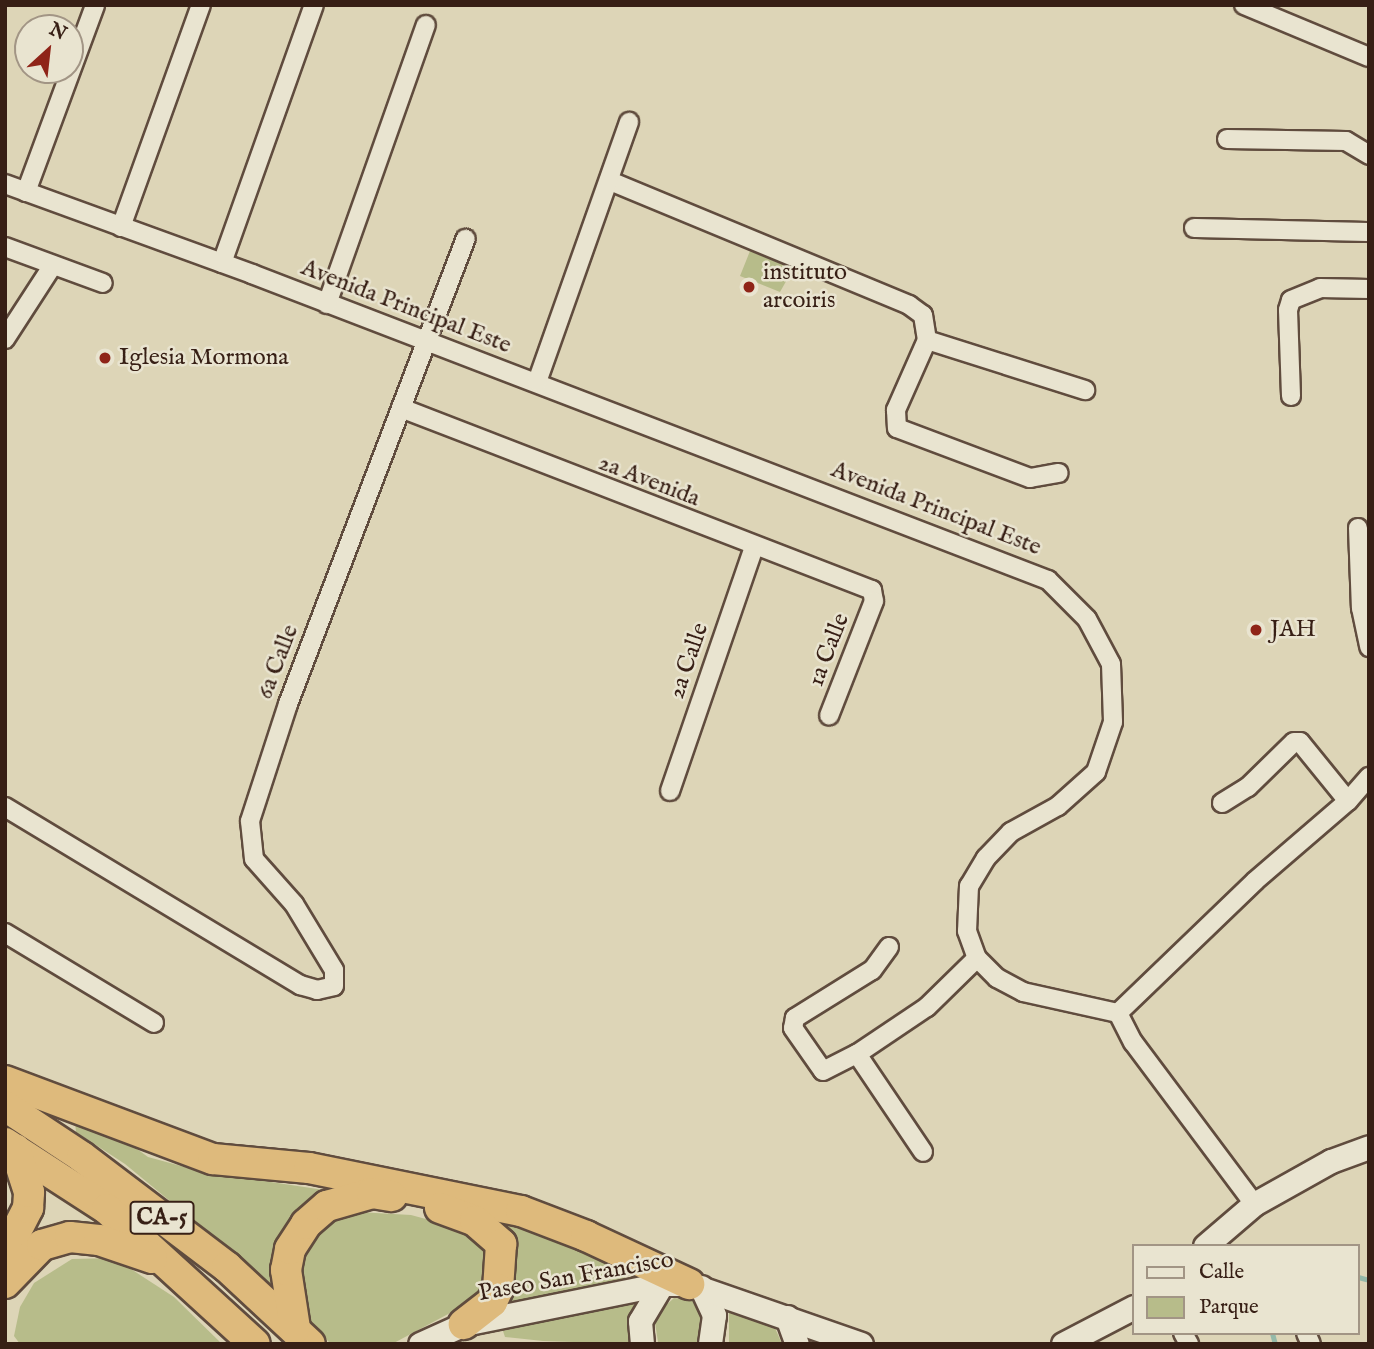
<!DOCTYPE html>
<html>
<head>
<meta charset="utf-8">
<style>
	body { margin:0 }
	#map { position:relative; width:1374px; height:1349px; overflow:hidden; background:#ddd5b7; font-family:"IM FELL English",serif }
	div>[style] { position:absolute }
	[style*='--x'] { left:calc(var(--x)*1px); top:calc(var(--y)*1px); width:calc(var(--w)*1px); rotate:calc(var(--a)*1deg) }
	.green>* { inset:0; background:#b7bc8a }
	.stream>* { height:5px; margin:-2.5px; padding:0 2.5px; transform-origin:2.5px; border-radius:2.5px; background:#94b9a9 }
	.roads { filter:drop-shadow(2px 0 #604c3e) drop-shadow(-2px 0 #604c3e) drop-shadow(0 2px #604c3e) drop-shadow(0 -2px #604c3e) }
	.minor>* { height:18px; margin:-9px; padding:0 9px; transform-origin:9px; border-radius:9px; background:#e9e4d0 }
	.tertiary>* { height:23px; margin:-11.5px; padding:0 11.5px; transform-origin:11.5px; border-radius:11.5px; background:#e9e4d0 }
	.trunk>* { height:30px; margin:-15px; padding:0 15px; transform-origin:15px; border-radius:15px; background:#deba7c }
	.dots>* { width:19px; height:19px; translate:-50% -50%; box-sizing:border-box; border:4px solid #e9e4d0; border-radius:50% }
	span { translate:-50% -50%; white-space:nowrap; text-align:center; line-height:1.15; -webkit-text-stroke:5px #e9e4d0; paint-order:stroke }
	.shield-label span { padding:2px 5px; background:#e9e4d0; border:2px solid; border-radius:5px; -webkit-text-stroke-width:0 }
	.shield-label { font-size:23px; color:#371f15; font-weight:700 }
	.poi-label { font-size:24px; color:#371f15 }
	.left { translate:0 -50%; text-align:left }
	.street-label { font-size:24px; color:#371f15 }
	.frame { position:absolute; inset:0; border:7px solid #371f15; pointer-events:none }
	.legend { position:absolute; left:1132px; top:1244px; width:228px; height:91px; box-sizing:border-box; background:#e9e4d0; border:2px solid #a29585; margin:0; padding:9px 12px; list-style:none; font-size:21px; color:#371f15 }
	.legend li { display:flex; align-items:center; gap:14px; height:35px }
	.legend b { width:35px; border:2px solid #a29585 }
	.north { position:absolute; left:14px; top:14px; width:70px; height:70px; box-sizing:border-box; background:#e9e4d0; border:2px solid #a29585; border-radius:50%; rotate:27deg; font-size:19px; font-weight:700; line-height:28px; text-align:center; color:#371f15 }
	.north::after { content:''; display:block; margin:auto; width:24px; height:32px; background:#8f2418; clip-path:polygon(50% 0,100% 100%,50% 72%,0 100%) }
</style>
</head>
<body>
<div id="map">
	<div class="green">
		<div style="clip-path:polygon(750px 251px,793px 269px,780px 292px,740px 276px)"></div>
		<div style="clip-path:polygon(75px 1122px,119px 1136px,148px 1157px,203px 1172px,331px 1191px,274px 1262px,271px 1284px,125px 1164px,76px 1132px)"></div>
		<div style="clip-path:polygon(358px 1212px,411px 1215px,459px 1228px,489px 1246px,493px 1284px,465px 1305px,392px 1344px,331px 1344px,312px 1325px,302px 1304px,296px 1275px,301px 1249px,329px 1219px)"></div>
		<div style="clip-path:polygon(495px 1219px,631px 1267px,624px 1280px,497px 1315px,513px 1284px,515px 1250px)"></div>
		<div style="clip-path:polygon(114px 1258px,174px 1297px,222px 1344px,20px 1344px,14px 1336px,20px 1307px,34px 1283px,72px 1259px)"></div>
		<div style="clip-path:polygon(674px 1298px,691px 1300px,704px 1312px,700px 1344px,658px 1342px,654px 1316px)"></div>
		<div style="clip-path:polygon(636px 1300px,629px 1323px,635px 1344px,543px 1341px,505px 1337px,503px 1331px)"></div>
		<div style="clip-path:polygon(729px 1309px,775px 1328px,782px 1344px,729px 1344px)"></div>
	</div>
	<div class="stream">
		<div style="--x:1358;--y:1277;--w:11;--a:15"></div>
		<div style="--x:1272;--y:1333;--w:11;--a:75"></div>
	</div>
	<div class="roads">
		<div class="minor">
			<div style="--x:1244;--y:5;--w:135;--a:22.6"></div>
			<div style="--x:1227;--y:139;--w:119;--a:1"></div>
			<div style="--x:1346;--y:141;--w:27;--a:31"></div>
			<div style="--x:610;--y:181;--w:324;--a:22.5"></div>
			<div style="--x:909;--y:305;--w:17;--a:36"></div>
			<div style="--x:923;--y:315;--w:25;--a:81"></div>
			<div style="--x:927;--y:340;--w:77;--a:113.9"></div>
			<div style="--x:896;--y:410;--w:18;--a:87"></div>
			<div style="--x:897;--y:428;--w:142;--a:20.6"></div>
			<div style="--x:1030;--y:478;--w:29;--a:-10"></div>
			<div style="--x:5;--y:184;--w:263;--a:20"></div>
			<div style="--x:252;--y:274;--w:853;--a:21.03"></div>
			<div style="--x:1048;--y:580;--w:55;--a:45"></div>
			<div style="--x:1087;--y:619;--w:51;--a:61.9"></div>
			<div style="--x:1111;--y:664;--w:58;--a:88"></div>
			<div style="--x:1113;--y:722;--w:53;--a:108.8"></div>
			<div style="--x:1096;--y:772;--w:51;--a:138.2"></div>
			<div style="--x:1058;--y:806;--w:54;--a:151"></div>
			<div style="--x:1011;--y:832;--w:36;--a:134"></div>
			<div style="--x:986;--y:858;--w:33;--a:121"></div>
			<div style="--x:969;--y:886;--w:45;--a:92.5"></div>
			<div style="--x:967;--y:931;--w:29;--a:70"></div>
			<div style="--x:977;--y:958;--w:28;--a:45"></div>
			<div style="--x:997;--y:978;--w:30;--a:28"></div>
			<div style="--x:1023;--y:992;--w:97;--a:12.5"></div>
			<div style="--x:1118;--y:1013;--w:33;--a:63"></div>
			<div style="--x:1133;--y:1042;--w:202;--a:53.2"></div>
			<div style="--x:26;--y:192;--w:199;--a:-69.7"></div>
			<div style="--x:121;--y:227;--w:236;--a:-70.2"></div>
			<div style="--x:1194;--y:228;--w:175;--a:1.3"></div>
			<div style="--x:5;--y:247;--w:104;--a:20.2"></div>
			<div style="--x:222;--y:263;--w:274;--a:-70.4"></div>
			<div style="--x:327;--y:304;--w:296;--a:-70.5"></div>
			<div style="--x:5;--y:339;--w:88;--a:-57"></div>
			<div style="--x:927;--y:340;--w:166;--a:17.6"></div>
			<div style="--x:537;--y:382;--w:276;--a:-70.5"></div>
			<div style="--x:1291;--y:396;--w:86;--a:-92"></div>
			<div style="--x:1288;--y:310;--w:10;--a:-73"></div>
			<div style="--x:1291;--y:300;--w:31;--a:-22"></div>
			<div style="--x:1320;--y:288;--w:49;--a:1.2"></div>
			<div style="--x:401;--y:408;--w:505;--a:21.13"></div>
			<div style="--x:872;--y:590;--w:11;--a:80"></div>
			<div style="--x:874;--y:601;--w:123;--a:111.4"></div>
			<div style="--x:1358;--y:528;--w:80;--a:87.9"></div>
			<div style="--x:1361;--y:608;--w:40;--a:78"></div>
			<div style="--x:670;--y:791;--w:258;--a:-71"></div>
			<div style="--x:1222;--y:803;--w:31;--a:-32"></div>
			<div style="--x:1248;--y:787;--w:64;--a:-44.4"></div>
			<div style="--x:1294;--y:742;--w:6;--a:0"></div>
			<div style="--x:1300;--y:742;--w:76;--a:50.9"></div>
			<div style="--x:5;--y:807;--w:345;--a:31.1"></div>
			<div style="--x:300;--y:985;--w:18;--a:16"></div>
			<div style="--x:317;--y:990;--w:17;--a:-13"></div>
			<div style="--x:334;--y:986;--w:16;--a:-90"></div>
			<div style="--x:334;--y:970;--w:77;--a:-121.2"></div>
			<div style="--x:294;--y:904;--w:60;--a:-131.6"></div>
			<div style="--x:254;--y:859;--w:38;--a:-96"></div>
			<div style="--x:250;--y:821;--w:123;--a:-72"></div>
			<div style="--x:288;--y:704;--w:498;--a:-69.1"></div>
			<div style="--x:5;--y:933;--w:174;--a:31.1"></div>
			<div style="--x:889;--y:947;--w:29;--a:126"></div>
			<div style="--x:872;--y:970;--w:91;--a:148.1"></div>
			<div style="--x:795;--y:1018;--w:10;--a:101"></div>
			<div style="--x:793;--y:1028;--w:52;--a:55.1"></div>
			<div style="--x:823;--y:1071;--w:38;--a:-27"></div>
			<div style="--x:857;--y:1054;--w:118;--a:56"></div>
			<div style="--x:1118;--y:1013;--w:190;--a:-43.9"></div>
			<div style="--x:1255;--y:881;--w:123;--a:-40.7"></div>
			<div style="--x:1348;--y:801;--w:32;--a:-49"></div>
			<div style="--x:857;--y:1054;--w:84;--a:-33.9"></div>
			<div style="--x:927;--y:1007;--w:70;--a:-44.4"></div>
			<div style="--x:1183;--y:1333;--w:13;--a:61"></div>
			<div style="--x:1306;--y:1333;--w:12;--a:66"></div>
		</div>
		<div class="tertiary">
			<div style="--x:1205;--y:1246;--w:65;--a:-40.6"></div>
			<div style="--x:1254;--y:1204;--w:88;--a:-29.2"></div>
			<div style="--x:1331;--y:1161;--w:40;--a:-20.2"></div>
			<div style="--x:701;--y:1287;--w:31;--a:65"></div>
			<div style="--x:714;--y:1315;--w:29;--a:98"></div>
			<div style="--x:787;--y:1317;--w:29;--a:70"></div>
			<div style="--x:420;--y:1344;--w:48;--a:-24.4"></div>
			<div style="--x:464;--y:1324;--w:202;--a:-11.4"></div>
			<div style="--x:662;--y:1284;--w:27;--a:0"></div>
			<div style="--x:689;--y:1284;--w:182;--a:19.2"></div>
			<div style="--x:642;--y:1344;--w:23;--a:-95"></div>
			<div style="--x:640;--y:1321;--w:43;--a:-59.3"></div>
			<div style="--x:1063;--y:1344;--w:80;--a:-27.5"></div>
		</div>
		<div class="trunk">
			<div style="--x:5;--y:1081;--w:222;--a:20.6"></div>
			<div style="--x:213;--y:1159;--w:96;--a:5.4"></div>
			<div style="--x:309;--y:1168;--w:216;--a:11.5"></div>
			<div style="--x:521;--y:1211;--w:70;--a:21"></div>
			<div style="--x:586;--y:1236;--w:114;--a:25"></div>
			<div style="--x:5;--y:1106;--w:92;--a:33.5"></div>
			<div style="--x:82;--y:1157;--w:182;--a:37.2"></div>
			<div style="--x:227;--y:1267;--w:113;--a:42.9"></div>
			<div style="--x:5;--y:1143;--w:121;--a:32.9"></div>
			<div style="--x:107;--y:1209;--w:200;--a:42.4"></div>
			<div style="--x:440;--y:1208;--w:37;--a:20"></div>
			<div style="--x:475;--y:1221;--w:35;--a:41"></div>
			<div style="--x:501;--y:1244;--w:45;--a:93.8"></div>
			<div style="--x:498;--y:1289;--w:14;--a:115"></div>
			<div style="--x:492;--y:1302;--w:36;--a:142"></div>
			<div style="--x:5;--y:1253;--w:51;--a:-62.9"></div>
			<div style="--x:28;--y:1208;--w:16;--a:-86"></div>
			<div style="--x:29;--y:1192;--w:45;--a:-108"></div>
			<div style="--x:5;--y:1283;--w:53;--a:-45.8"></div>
			<div style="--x:42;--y:1245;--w:29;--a:-16"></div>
			<div style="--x:70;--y:1237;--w:29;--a:6"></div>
			<div style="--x:99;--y:1240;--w:56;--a:18.8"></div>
			<div style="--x:295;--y:1328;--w:59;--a:-98.8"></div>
			<div style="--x:286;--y:1270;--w:21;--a:-79"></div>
			<div style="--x:290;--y:1249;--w:30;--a:-57"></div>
			<div style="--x:306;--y:1224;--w:28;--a:-41"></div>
			<div style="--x:327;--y:1206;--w:47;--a:-16.1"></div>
			<div style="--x:372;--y:1193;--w:20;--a:9"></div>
		</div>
	</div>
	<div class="dots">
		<div style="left:749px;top:287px;background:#8f2418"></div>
		<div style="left:105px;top:358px;background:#8f2418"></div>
		<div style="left:1256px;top:630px;background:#8f2418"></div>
	</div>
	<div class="shield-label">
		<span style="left:162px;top:1218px">CA-5</span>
	</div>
	<div class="poi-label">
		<span class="left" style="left:763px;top:287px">instituto<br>arcoiris</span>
		<span class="left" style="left:119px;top:358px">Iglesia Mormona</span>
		<span class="left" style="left:1270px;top:630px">JAH</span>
	</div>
	<div class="street-label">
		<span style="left:406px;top:307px;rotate:21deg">Avenida Principal Este</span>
		<span style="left:649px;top:481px;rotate:21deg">2a Avenida</span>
		<span style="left:936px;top:509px;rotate:21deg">Avenida Principal Este</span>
		<span style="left:829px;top:650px;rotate:-69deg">1a Calle</span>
		<span style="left:689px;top:661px;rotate:-71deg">2a Calle</span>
		<span style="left:278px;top:662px;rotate:-69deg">6a Calle</span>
		<span style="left:576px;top:1277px;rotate:-10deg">Paseo San Francisco</span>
	</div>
	<div class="frame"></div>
	<ul class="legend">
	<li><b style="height:9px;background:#e9e4d0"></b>Calle</li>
	<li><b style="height:19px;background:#b7bc8a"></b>Parque</li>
	</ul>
	<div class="north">N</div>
</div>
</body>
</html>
